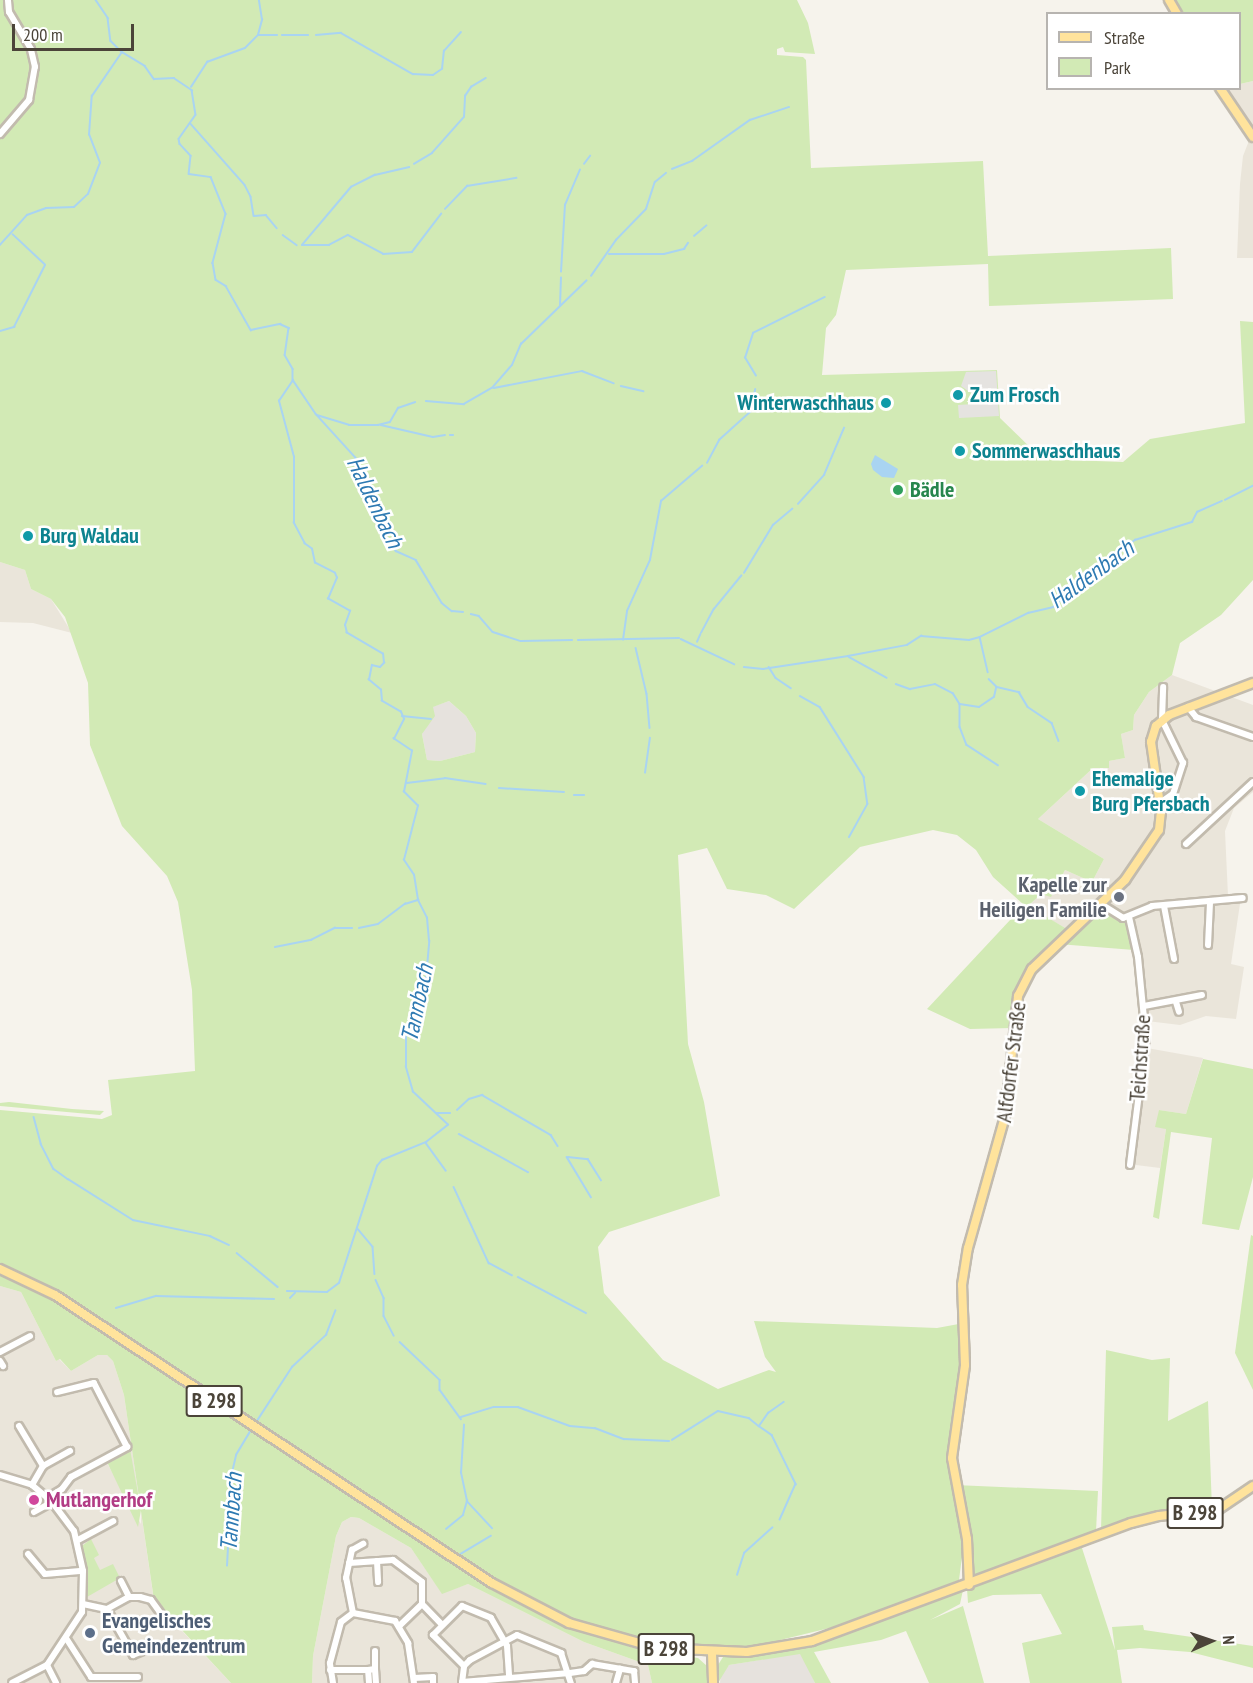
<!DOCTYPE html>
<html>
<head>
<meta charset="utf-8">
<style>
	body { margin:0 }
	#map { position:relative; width:1253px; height:1683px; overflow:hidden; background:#f6f3ec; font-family:"PT Sans Narrow",sans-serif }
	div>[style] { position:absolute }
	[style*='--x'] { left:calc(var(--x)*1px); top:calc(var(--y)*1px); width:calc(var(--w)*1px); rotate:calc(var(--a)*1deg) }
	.residential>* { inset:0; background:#eae5da }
	.industrial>* { inset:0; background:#e6e2dd }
	.green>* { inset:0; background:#d2eab5 }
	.parking>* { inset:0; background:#e5e3e0 }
	.water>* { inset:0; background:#a9d4f2 }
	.stream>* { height:1.5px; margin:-0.75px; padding:0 0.75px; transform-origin:0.75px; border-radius:0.75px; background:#a9d4f2 }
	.roads { filter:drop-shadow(2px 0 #c2bbae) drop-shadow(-2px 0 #c2bbae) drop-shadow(0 2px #c2bbae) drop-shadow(0 -2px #c2bbae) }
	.minor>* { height:6px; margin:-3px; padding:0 3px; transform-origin:3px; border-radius:3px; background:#fff }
	.major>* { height:8px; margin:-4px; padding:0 4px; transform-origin:4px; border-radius:4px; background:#ffe39c }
	.dots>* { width:16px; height:16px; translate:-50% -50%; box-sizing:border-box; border:3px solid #fff; border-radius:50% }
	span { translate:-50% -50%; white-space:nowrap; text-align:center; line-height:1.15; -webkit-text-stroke:5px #fff; paint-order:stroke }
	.shield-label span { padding:2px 4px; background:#fff; border:2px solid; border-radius:4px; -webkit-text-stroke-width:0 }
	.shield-label { font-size:21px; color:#4b4439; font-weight:700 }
	.culture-label { font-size:22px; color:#0d838f; font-weight:700 }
	.left { translate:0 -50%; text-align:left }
	.right { translate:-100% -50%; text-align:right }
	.leisure-label { font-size:22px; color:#27864d; font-weight:700 }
	.worship-label { font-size:22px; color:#5b616d; font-weight:700 }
	.street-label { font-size:22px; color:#4b4439 }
	.hotel-label { font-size:22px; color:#b23c85; font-weight:700 }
	.service-label { font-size:22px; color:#4e5e75; font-weight:700 }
	.water-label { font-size:24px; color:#2e7ab2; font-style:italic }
	.legend { position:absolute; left:1046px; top:12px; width:195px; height:78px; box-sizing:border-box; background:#fff; border:2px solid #b7b4b0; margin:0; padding:8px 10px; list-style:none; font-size:18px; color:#4b4439 }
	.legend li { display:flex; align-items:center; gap:12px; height:30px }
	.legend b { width:30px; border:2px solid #b7b4b0 }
	.north { position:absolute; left:1181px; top:1611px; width:60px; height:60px; -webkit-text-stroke:4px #fff; paint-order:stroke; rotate:87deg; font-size:16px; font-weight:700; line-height:24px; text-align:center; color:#4b4439 }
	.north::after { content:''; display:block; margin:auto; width:21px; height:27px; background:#4b4439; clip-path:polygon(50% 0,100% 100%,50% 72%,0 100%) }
	.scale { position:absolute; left:12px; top:24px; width:122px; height:27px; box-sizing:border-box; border:3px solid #4b4439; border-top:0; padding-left:8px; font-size:18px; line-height:21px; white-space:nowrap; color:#4b4439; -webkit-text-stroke:4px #fff; paint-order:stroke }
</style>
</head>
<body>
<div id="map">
	<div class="residential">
		<div style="clip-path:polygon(1253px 81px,1253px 258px,1237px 258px,1240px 184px,1243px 156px,1252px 133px,1225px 89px,1240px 88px,1240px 84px)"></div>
		<div style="clip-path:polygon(0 562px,25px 570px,31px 589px,51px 599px,72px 633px,33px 623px,0 622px)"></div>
		<div style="clip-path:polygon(1172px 675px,1253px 705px,1253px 792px,1234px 808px,1225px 831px,1228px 896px,1241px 897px,1231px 964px,1244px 967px,1236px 1019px,1206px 1016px,1180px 1025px,1147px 1021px,1147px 1048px,1203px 1058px,1186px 1114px,1159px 1110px,1166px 1129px,1160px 1168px,1128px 1164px,1144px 1039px,1136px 955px,1125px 921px,1095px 906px,1067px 929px,1028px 907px,1041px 893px,1051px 896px,1065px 870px,1092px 882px,1104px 859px,1038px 819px,1093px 768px,1108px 768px,1109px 761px,1125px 758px,1121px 734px,1133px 730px,1134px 715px,1149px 692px)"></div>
		<div style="clip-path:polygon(evenodd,0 1286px,21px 1292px,56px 1361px,59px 1359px,71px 1371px,98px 1355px,107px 1355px,113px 1361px,124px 1395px,154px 1601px,231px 1683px,0 1683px,0 1286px,129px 1450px,141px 1510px,141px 1524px,107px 1463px,129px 1450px)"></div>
		<div style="clip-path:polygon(351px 1517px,359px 1518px,411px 1548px,442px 1593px,468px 1584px,584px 1642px,648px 1665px,652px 1683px,312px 1683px,313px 1656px,336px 1536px,342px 1522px)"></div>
	</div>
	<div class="industrial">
		<div style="clip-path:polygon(449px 701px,466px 716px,476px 733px,475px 752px,440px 761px,427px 760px,422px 734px,432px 707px)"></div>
		<div style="clip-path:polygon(801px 1653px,815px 1683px,720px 1683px,721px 1673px,729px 1665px)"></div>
	</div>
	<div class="green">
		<div style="clip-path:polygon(evenodd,0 0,797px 0,808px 23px,815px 54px,785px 52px,783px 47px,777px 49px,777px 55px,803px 57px,806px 60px,811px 168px,983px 161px,988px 256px,1171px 248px,1173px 299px,989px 306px,988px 264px,846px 270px,836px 315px,826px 328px,822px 375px,997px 370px,1000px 418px,1042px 459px,1123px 462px,1150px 439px,1245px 423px,1240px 321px,1253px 322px,1253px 580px,1221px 615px,1180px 643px,1172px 675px,1149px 692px,1134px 715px,1133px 730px,1121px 734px,1125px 758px,1109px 761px,1109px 768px,1093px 768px,1038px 819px,1104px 859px,1092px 882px,1065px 870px,1051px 897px,1041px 894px,1028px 906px,1067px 929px,1026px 978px,1012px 1028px,970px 1029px,927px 1009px,1024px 905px,993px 877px,976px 850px,957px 835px,933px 830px,860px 847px,794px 909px,766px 895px,727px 889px,707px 848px,678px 855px,688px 1044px,704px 1102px,720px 1196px,609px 1232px,598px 1247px,604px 1293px,663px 1360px,718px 1389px,769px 1370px,776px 1372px,765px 1357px,754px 1321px,937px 1328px,964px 1323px,959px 1397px,949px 1449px,952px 1487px,964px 1541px,959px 1580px,854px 1622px,744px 1649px,648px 1644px,573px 1622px,487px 1578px,67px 1300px,0 1265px,0 1110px,102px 1119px,112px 1115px,108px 1080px,195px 1071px,192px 990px,178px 902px,167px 876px,122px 826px,90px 745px,88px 683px,65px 617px,51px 599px,31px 589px,25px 570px,0 562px,0 0,449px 701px,466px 716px,476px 733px,475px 752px,440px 761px,427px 760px,422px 734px,435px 716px,433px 707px,449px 701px)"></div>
		<div style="clip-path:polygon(1173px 0,1253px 0,1253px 81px,1240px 84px,1240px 14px,1181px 13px)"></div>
		<div style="clip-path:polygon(1098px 907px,1127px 922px,1134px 950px,1058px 944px)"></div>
		<div style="clip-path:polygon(1203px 1059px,1253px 1069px,1253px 1177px,1239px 1230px,1202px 1224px,1212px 1138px,1171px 1132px,1159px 1219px,1153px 1217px,1166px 1129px,1155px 1127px,1159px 1110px,1186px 1114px)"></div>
		<div style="clip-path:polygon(9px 1102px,72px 1109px,104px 1111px,100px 1115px,0 1106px,0 1103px)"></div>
		<div style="clip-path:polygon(1251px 1235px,1253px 1236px,1253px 1390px,1235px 1353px)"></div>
		<div style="clip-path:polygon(0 1272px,59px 1301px,477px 1581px,602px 1638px,634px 1648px,698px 1658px,707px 1666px,708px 1683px,652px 1683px,648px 1665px,584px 1642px,468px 1584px,442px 1594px,411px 1548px,359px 1518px,351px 1517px,342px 1522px,336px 1536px,313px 1656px,312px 1683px,231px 1683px,154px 1600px,124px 1395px,113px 1361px,107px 1355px,98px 1355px,71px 1371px,60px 1359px,56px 1361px,21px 1292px,0 1286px)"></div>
		<div style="clip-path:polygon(1106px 1350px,1152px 1360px,1170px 1358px,1168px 1421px,1208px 1401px,1212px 1509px,1116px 1522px,1101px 1530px)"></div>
		<div style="clip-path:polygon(130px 1449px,141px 1510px,138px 1527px,107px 1462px)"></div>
		<div style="clip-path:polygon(955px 1485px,1098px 1491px,1096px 1531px,975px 1576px,972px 1574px)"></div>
		<div style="clip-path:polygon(91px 1539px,99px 1555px,94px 1558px,100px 1570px,113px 1564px,120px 1578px,87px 1597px,82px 1546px)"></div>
		<div style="clip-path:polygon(1081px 1545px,1115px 1650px,1112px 1627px,1143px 1625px,1144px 1630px,1253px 1646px,1253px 1668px,1190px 1652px,1140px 1648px,1117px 1650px,1122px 1683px,1030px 1683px,1022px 1643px,1062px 1634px,1041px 1594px,993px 1595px,968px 1603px,967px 1589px)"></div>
		<div style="clip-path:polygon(963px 1590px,960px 1604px,930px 1620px,963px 1606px,984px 1683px,929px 1683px,906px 1631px,881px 1640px,814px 1652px,831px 1683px,815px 1683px,800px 1654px,729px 1665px,718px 1683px,718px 1665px,723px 1657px,807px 1645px)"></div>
	</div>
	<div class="parking">
		<div style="clip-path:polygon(996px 371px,999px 416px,959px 418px,958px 405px,974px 404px,974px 395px,961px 386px,966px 372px)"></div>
	</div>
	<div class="water">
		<div style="clip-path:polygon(875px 455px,898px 469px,894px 478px,882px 477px,873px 470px,871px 464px)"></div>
	</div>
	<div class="stream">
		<div style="--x:96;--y:0;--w:22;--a:56"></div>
		<div style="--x:108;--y:18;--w:23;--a:83"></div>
		<div style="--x:111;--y:41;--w:16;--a:45"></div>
		<div style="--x:122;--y:52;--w:27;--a:31"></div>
		<div style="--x:145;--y:66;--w:16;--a:55"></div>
		<div style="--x:154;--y:79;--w:20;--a:-3"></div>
		<div style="--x:174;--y:78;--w:22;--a:34"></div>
		<div style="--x:192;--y:90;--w:25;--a:81"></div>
		<div style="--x:196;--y:115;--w:29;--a:125"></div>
		<div style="--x:179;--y:139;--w:5;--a:79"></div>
		<div style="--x:180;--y:144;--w:16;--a:47"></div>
		<div style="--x:191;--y:156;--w:18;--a:96"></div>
		<div style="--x:189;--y:174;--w:22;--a:8"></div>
		<div style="--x:211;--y:177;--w:40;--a:68"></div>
		<div style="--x:226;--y:214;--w:51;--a:104.9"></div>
		<div style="--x:213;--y:263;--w:17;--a:80"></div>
		<div style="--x:216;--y:280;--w:12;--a:31"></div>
		<div style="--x:226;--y:286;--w:51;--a:60.4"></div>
		<div style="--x:251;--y:330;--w:30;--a:-12"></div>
		<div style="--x:280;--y:324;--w:10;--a:24"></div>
		<div style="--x:289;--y:328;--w:27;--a:98"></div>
		<div style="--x:285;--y:355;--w:16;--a:60"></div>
		<div style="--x:293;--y:369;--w:11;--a:90"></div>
		<div style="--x:293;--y:380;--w:41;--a:55.9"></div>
		<div style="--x:316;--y:414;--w:59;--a:47.7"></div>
		<div style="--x:356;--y:458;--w:8;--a:113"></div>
		<div style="--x:353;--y:465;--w:8;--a:7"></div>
		<div style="--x:361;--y:466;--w:17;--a:93"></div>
		<div style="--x:360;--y:483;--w:20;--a:45"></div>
		<div style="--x:374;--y:497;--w:15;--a:86"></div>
		<div style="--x:375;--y:512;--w:26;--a:65"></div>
		<div style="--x:386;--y:536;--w:18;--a:56"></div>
		<div style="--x:396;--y:551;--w:22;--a:24"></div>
		<div style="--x:416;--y:560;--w:50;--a:58.8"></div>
		<div style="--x:442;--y:603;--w:13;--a:39"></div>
		<div style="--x:452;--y:611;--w:11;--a:5"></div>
		<div style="--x:258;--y:35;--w:19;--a:0"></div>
		<div style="--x:282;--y:35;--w:26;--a:0"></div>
		<div style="--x:316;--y:35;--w:25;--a:-5"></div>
		<div style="--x:341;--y:33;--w:83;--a:29.7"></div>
		<div style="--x:413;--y:74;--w:20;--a:3"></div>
		<div style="--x:433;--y:75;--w:11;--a:-34"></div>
		<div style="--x:442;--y:69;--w:18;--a:-84"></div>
		<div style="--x:444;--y:51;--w:25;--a:-48"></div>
		<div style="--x:191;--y:87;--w:30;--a:-57"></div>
		<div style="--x:207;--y:62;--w:40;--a:-20.2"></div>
		<div style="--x:245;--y:48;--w:18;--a:-45"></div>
		<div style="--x:258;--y:35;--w:16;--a:-75"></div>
		<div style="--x:262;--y:20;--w:20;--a:-99"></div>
		<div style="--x:191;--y:124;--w:81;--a:48.5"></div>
		<div style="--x:245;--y:185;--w:13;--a:63"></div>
		<div style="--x:251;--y:197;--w:19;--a:81"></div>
		<div style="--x:254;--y:216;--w:12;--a:-5"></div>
		<div style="--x:266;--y:215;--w:17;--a:50"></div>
		<div style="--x:414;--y:164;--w:21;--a:-31"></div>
		<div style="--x:432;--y:153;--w:48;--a:-48.4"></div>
		<div style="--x:464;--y:117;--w:21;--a:-87"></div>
		<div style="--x:465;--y:96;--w:11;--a:-56"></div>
		<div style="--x:471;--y:87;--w:17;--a:-31"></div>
		<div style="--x:584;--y:164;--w:10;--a:-53"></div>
		<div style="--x:672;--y:169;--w:22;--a:-22"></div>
		<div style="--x:692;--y:161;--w:71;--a:-35.3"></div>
		<div style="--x:750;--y:120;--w:41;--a:-18.4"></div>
		<div style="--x:445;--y:209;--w:32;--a:-46"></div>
		<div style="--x:467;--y:186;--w:50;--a:-9.3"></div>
		<div style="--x:283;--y:235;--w:17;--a:36"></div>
		<div style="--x:694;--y:236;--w:16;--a:-40"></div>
		<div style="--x:0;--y:245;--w:40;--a:-48"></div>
		<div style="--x:27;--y:215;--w:20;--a:-20"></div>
		<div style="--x:46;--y:208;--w:28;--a:-2"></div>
		<div style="--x:74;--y:207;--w:19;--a:-43"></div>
		<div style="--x:88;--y:194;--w:33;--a:-69"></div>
		<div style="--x:100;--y:163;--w:30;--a:-111"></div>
		<div style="--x:89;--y:135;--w:39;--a:-86"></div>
		<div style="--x:92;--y:96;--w:53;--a:-55.7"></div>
		<div style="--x:302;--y:245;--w:27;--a:0"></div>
		<div style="--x:329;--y:245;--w:21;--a:-28"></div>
		<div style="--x:348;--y:235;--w:40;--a:28"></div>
		<div style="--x:383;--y:254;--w:29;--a:-4"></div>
		<div style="--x:412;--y:252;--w:48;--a:-52.7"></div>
		<div style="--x:302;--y:245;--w:76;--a:-49.8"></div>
		<div style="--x:351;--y:187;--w:27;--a:-27"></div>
		<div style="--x:375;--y:175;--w:35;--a:-13"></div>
		<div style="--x:609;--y:254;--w:55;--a:0"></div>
		<div style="--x:664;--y:254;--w:21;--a:-14"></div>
		<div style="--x:684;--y:249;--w:7;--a:-56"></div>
		<div style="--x:561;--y:272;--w:67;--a:-86.6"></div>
		<div style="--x:565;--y:205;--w:38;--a:-67"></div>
		<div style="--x:591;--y:276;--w:44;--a:-55.2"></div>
		<div style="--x:616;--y:240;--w:43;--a:-45.9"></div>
		<div style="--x:646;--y:209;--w:28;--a:-72"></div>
		<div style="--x:655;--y:182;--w:14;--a:-39"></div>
		<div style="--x:560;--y:306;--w:28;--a:-88"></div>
		<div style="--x:0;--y:331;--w:15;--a:-16"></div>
		<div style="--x:14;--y:327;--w:69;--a:-63.4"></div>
		<div style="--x:45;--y:265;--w:44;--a:-136.8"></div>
		<div style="--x:756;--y:376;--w:21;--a:-121"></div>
		<div style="--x:745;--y:358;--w:26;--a:-72"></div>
		<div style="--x:753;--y:333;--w:80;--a:-26.6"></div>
		<div style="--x:621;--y:386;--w:23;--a:13"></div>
		<div style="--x:494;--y:388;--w:90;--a:-10.9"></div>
		<div style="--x:582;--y:371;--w:34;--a:21"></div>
		<div style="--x:426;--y:401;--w:38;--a:5"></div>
		<div style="--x:464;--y:404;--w:32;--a:-30"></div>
		<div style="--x:492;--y:388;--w:30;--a:-49"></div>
		<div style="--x:512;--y:365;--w:23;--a:-67"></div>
		<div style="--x:521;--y:344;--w:91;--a:-44.1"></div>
		<div style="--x:317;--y:415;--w:34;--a:17"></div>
		<div style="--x:349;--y:425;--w:29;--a:0"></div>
		<div style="--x:378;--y:425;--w:12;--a:-14"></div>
		<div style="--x:390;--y:422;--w:16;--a:-60"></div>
		<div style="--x:398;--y:408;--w:18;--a:-19"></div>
		<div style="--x:381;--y:425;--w:53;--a:13"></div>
		<div style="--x:433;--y:437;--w:12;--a:-9"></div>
		<div style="--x:450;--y:435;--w:3;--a:0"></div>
		<div style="--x:707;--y:463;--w:26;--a:-62"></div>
		<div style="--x:719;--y:440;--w:42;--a:-42.1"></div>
		<div style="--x:750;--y:412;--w:23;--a:-77"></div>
		<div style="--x:1225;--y:500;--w:31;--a:-27"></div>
		<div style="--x:798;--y:504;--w:39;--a:-48"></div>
		<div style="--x:824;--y:475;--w:51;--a:-66.9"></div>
		<div style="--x:744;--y:573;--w:56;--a:-58.9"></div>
		<div style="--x:773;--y:525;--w:25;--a:-40"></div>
		<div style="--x:471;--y:614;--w:8;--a:14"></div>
		<div style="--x:479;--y:616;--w:21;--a:49"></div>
		<div style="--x:493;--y:632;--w:29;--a:18"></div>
		<div style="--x:521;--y:641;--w:51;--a:-1.1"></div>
		<div style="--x:701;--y:633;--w:27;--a:-62"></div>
		<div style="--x:714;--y:609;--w:43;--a:-50.7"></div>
		<div style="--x:980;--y:637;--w:36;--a:77"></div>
		<div style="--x:681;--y:639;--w:59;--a:25.3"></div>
		<div style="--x:578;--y:640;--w:101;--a:-1.1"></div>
		<div style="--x:623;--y:640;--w:29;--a:-82"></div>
		<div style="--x:627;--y:611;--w:56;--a:-65.7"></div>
		<div style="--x:650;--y:560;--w:60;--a:-79.4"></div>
		<div style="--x:661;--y:501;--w:54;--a:-40.5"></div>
		<div style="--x:697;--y:642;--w:8;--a:-67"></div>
		<div style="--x:636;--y:648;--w:47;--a:76.6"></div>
		<div style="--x:647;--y:694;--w:34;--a:85"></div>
		<div style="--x:849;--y:657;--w:43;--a:28.9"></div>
		<div style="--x:744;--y:667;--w:19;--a:6"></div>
		<div style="--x:763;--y:669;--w:86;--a:-8.7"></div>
		<div style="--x:848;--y:656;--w:60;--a:-10.6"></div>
		<div style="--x:907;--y:645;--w:17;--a:-33"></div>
		<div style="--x:921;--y:636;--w:48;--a:4.8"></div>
		<div style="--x:969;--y:640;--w:11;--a:-15"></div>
		<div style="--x:980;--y:637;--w:54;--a:-26.6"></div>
		<div style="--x:1028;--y:613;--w:26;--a:-13"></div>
		<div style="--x:1053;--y:607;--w:106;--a:-39.3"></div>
		<div style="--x:1135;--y:540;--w:60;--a:-17.5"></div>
		<div style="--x:1192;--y:522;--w:11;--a:-63"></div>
		<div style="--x:1197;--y:512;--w:27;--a:-24"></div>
		<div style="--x:769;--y:667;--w:13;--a:58"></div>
		<div style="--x:776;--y:678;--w:18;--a:34"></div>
		<div style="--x:989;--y:679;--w:11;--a:45"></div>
		<div style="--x:997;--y:687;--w:23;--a:13"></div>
		<div style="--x:1019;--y:692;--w:17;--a:59"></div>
		<div style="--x:1028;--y:707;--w:29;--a:34"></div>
		<div style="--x:1052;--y:723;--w:19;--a:69"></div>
		<div style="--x:896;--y:684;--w:15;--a:20"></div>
		<div style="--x:910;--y:689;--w:25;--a:-11"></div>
		<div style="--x:935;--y:684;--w:20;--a:27"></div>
		<div style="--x:953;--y:693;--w:13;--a:58"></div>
		<div style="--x:960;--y:704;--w:23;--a:90"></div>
		<div style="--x:960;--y:727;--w:19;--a:69"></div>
		<div style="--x:967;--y:745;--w:37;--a:33"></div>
		<div style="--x:800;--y:696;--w:23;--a:29"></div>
		<div style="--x:820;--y:707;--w:83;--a:57.8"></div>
		<div style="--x:864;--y:777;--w:27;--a:82"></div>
		<div style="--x:868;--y:804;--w:38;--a:119"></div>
		<div style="--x:960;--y:704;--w:19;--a:9"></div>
		<div style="--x:979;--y:707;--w:18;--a:-34"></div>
		<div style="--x:994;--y:697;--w:9;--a:-77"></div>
		<div style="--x:402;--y:716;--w:29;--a:6"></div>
		<div style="--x:645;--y:773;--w:35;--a:-82"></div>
		<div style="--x:407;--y:783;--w:38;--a:-7"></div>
		<div style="--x:445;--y:778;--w:41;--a:8.3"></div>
		<div style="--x:499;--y:788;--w:65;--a:3.5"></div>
		<div style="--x:574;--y:795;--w:10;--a:0"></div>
		<div style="--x:359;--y:928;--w:19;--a:-12"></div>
		<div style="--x:378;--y:924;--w:34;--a:-37"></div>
		<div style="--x:405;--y:904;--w:14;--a:-17"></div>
		<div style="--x:275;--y:947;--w:37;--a:-11"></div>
		<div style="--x:311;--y:940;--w:27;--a:-27"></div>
		<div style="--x:335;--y:928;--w:17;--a:0"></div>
		<div style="--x:457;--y:1110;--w:16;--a:-43"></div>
		<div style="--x:469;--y:1099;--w:14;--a:-17"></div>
		<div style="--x:482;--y:1095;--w:80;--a:30.1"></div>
		<div style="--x:551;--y:1135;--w:13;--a:58"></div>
		<div style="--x:436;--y:1113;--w:14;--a:0"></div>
		<div style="--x:34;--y:1117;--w:28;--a:75"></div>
		<div style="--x:41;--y:1144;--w:28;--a:63"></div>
		<div style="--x:54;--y:1169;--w:17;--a:36"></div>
		<div style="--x:68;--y:1179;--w:77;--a:32.2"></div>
		<div style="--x:133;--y:1220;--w:79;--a:11.7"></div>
		<div style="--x:210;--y:1236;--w:21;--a:25"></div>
		<div style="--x:459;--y:1134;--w:79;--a:28.8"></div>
		<div style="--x:426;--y:1143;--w:34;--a:54"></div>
		<div style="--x:567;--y:1157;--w:47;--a:59"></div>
		<div style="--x:568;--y:1157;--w:20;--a:6"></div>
		<div style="--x:588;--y:1159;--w:25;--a:58"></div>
		<div style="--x:454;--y:1187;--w:84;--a:65.3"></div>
		<div style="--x:489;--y:1263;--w:26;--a:28"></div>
		<div style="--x:358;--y:1229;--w:23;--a:50"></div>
		<div style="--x:373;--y:1247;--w:27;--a:86"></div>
		<div style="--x:237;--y:1253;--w:53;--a:39.7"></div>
		<div style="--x:518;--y:1277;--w:77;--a:27.9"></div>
		<div style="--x:376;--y:1280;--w:20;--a:66"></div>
		<div style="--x:384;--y:1298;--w:18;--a:90"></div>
		<div style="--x:384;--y:1316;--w:22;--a:63"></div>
		<div style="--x:287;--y:1291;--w:40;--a:1.4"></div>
		<div style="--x:327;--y:1292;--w:15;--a:-37"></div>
		<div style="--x:339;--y:1283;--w:123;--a:-72"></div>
		<div style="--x:377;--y:1166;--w:8;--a:-50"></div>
		<div style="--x:382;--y:1160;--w:48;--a:-22.2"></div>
		<div style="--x:426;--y:1142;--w:28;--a:-38"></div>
		<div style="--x:448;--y:1125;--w:48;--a:-136.7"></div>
		<div style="--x:413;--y:1092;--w:26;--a:-106"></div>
		<div style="--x:406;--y:1067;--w:35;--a:-90"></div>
		<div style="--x:406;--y:1032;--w:57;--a:-69.3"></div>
		<div style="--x:426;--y:979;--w:38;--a:-85"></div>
		<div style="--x:429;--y:941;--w:23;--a:-95"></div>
		<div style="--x:427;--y:918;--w:20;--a:-117"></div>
		<div style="--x:418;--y:900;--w:25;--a:-99"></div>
		<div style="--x:414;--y:875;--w:18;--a:-124"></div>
		<div style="--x:404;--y:860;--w:56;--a:-75.5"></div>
		<div style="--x:418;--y:806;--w:20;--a:-135"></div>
		<div style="--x:404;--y:792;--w:42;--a:-79"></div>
		<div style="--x:412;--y:751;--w:22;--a:-146"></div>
		<div style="--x:394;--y:739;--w:22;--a:-63"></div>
		<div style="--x:404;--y:719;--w:8;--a:-113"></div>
		<div style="--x:401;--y:712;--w:22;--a:-150"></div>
		<div style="--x:382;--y:701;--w:11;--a:-95"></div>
		<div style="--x:381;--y:690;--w:16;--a:-140"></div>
		<div style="--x:369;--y:680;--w:15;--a:-79"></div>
		<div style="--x:372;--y:665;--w:8;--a:14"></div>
		<div style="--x:380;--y:667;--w:6;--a:-45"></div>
		<div style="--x:384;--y:663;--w:9;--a:-96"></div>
		<div style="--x:383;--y:654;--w:42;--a:-149.7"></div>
		<div style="--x:347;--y:633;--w:8;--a:-104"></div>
		<div style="--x:345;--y:625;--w:15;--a:-70"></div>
		<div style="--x:350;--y:611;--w:25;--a:-151"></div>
		<div style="--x:328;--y:599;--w:23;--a:-67"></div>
		<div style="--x:337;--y:578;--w:5;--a:-112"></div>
		<div style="--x:335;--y:573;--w:22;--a:-153"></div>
		<div style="--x:315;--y:563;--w:14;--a:-102"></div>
		<div style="--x:312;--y:549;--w:9;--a:-144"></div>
		<div style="--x:305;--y:544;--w:24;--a:-118"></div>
		<div style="--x:294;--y:523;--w:66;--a:-90"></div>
		<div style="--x:294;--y:457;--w:58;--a:-105"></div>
		<div style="--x:279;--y:401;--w:25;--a:-56"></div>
		<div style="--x:290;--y:1298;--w:7;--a:-45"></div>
		<div style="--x:116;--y:1308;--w:42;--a:-16.7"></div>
		<div style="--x:156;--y:1296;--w:118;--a:1.5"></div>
		<div style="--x:400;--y:1342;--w:55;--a:43.5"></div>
		<div style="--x:440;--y:1380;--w:10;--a:90"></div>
		<div style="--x:440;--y:1390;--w:36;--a:54"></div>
		<div style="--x:461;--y:1417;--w:34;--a:-17"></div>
		<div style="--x:494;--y:1407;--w:24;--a:0"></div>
		<div style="--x:518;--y:1407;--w:55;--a:20.1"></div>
		<div style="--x:570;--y:1426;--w:25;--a:5"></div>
		<div style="--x:595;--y:1428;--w:31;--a:21"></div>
		<div style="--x:624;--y:1439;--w:45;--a:2.5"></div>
		<div style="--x:255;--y:1424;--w:68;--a:-57"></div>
		<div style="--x:292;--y:1367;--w:47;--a:-43.3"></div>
		<div style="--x:326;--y:1335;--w:26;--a:-69"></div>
		<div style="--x:759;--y:1426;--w:16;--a:-55"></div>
		<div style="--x:768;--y:1413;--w:19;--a:-35"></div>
		<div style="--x:672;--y:1440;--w:54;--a:-32.2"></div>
		<div style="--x:718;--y:1411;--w:32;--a:13"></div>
		<div style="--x:749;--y:1418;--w:13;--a:39"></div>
		<div style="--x:759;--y:1426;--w:16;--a:35"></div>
		<div style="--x:772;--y:1435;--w:55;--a:63.9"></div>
		<div style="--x:796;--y:1484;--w:39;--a:114"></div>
		<div style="--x:467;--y:1501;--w:37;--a:47"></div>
		<div style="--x:446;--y:1529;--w:22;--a:-39"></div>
		<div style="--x:463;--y:1515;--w:15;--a:-74"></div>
		<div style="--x:467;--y:1501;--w:29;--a:-102"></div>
		<div style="--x:461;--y:1473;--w:48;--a:-86.4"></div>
		<div style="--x:459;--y:1555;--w:37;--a:-31"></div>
		<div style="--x:227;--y:1566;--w:93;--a:-86.9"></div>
		<div style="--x:232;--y:1473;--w:18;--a:-77"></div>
		<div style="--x:236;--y:1455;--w:31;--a:-59"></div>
		<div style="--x:737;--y:1575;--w:23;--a:-72"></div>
		<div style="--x:744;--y:1553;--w:38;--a:-42"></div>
	</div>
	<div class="roads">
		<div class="minor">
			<div style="--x:0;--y:134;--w:45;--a:-49.5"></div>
			<div style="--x:29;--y:100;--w:34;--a:-80"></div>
			<div style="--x:35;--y:67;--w:18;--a:-103"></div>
			<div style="--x:31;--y:49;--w:43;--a:-120.7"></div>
			<div style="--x:9;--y:12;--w:12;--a:-95"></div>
			<div style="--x:1188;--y:707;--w:13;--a:51"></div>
			<div style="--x:1196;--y:717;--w:60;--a:19.3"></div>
			<div style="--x:1160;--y:803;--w:16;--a:-35"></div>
			<div style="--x:1173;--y:794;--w:33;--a:-72"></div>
			<div style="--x:1183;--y:763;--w:48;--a:-116"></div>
			<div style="--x:1162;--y:720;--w:33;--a:-88"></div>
			<div style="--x:1186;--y:844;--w:91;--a:-42.8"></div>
			<div style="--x:1101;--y:904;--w:26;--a:32"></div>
			<div style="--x:1123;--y:918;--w:31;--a:-22"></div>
			<div style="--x:1152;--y:906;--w:91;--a:-5"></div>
			<div style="--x:1164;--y:906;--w:54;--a:79.3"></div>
			<div style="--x:1129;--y:917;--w:41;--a:77.3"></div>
			<div style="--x:1138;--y:957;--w:81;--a:84.4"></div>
			<div style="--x:1146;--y:1038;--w:128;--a:97.2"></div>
			<div style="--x:1208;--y:945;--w:43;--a:-87.3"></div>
			<div style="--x:1176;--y:1002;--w:10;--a:73"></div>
			<div style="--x:1144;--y:1006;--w:59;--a:-10.7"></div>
			<div style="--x:0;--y:1352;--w:34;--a:-28"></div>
			<div style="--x:0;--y:1361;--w:6;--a:59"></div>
			<div style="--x:19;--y:1426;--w:47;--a:59"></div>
			<div style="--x:0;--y:1475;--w:34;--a:17"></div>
			<div style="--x:32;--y:1485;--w:26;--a:40"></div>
			<div style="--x:52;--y:1502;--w:36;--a:53"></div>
			<div style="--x:74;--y:1531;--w:41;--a:77.3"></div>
			<div style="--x:83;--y:1571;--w:41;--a:91.4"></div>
			<div style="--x:82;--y:1612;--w:64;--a:123.4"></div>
			<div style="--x:47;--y:1665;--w:39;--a:153"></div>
			<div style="--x:32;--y:1485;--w:22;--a:-60"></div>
			<div style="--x:43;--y:1466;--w:31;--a:-29"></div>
			<div style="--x:47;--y:1498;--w:17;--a:-31"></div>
			<div style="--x:62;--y:1489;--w:15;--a:-53"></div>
			<div style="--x:71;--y:1477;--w:64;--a:-28.2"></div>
			<div style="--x:127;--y:1447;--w:72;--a:-117.3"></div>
			<div style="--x:94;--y:1383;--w:38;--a:166"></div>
			<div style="--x:34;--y:1512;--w:21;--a:-29"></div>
			<div style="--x:78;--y:1540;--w:40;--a:-28"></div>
			<div style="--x:28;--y:1554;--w:26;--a:50"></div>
			<div style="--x:45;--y:1574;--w:38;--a:-5"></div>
			<div style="--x:377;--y:1561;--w:21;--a:87"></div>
			<div style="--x:349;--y:1563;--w:44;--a:-3.9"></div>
			<div style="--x:393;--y:1560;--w:36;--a:37"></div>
			<div style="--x:422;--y:1582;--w:22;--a:90"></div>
			<div style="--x:422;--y:1604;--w:32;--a:136"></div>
			<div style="--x:121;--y:1581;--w:18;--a:63"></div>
			<div style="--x:83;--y:1604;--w:25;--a:12"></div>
			<div style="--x:107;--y:1609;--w:25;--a:-29"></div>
			<div style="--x:129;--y:1597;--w:11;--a:0"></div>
			<div style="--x:140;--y:1597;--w:11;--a:15"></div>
			<div style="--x:151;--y:1600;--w:17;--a:54"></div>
			<div style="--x:422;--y:1604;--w:29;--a:46"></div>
			<div style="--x:107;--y:1609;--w:53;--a:60.5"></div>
			<div style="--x:133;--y:1655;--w:18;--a:-22"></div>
			<div style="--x:353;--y:1613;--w:36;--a:-101"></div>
			<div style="--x:346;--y:1578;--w:29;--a:-78"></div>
			<div style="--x:352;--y:1550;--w:13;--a:-29"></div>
			<div style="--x:66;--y:1638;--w:46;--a:57.3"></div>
			<div style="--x:91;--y:1677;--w:47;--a:0"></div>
			<div style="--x:47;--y:1665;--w:20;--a:63"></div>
			<div style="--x:464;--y:1666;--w:44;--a:-135"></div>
			<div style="--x:433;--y:1635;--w:41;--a:-45"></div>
			<div style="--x:462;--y:1606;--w:31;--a:22"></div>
			<div style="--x:491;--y:1618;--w:32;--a:60"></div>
			<div style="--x:507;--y:1646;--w:30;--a:86"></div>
			<div style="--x:375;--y:1669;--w:18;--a:-90"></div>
			<div style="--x:330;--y:1670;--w:38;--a:0"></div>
			<div style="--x:414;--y:1678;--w:19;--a:-3"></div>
			<div style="--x:433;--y:1677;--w:6;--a:90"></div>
			<div style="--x:462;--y:1682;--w:108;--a:-4.8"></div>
			<div style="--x:570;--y:1673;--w:14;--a:-8"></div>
			<div style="--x:584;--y:1671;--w:11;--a:-41"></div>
			<div style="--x:592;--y:1664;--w:43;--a:9.5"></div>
			<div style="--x:634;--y:1671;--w:12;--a:85"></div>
			<div style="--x:333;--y:1683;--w:20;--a:-99"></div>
			<div style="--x:330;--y:1663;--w:42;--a:-75"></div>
			<div style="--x:341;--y:1622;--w:15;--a:-37"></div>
			<div style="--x:353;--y:1613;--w:43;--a:10.8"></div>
			<div style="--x:395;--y:1621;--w:26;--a:59"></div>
			<div style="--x:408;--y:1643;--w:40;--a:81.5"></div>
			<div style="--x:369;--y:1683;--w:13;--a:-94"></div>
			<div style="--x:368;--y:1670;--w:7;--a:-8"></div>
			<div style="--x:375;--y:1669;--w:14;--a:86"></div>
			<div style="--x:462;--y:1683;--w:17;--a:-83"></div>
			<div style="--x:464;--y:1666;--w:8;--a:-45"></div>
			<div style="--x:470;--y:1660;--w:53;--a:-28"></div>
			<div style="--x:517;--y:1635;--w:48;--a:22.2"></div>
			<div style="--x:561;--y:1653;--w:32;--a:72"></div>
			<div style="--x:616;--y:1683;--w:15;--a:-74"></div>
		</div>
		<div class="major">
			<div style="--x:1169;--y:0;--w:16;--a:60"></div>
			<div style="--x:1220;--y:88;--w:59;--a:56"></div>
			<div style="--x:0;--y:1269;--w:61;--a:25.3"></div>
			<div style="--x:55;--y:1295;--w:523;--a:33.39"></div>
			<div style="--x:492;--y:1583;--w:87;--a:27.5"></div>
			<div style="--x:569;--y:1623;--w:91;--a:15.9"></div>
			<div style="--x:657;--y:1648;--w:90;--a:2.5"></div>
			<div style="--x:747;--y:1652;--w:66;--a:-9.6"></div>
			<div style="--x:812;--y:1641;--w:340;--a:-20.3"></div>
			<div style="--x:1131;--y:1523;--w:29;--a:-14"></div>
			<div style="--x:1159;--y:1516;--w:60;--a:-6.7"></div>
			<div style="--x:1219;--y:1509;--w:41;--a:-34.1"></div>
			<div style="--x:969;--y:1585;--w:46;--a:-92.5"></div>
			<div style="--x:967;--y:1539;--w:82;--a:-100.5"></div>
			<div style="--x:952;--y:1458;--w:94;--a:-82"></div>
			<div style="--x:965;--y:1365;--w:80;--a:-92.1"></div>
			<div style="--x:962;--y:1285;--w:37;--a:-81"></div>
			<div style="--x:968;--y:1248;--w:137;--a:-74.3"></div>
			<div style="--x:1005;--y:1116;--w:121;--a:-83.8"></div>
			<div style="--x:1018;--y:996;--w:30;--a:-63"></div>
			<div style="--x:1032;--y:969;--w:129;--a:-43.7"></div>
			<div style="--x:1125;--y:880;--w:60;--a:-55.8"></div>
			<div style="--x:1159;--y:830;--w:18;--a:-84"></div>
			<div style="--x:1161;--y:812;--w:71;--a:-98.1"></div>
			<div style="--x:1151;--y:742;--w:17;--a:-73"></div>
			<div style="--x:1156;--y:726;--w:17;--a:-40"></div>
			<div style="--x:1169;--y:715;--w:90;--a:-20.9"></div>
			<div style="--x:712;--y:1653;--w:30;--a:88"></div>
		</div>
	</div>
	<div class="dots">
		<div style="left:958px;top:395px;background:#0f9aa8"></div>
		<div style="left:886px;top:403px;background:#0f9aa8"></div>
		<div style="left:960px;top:451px;background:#0f9aa8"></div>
		<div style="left:898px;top:490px;background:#2e9e5b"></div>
		<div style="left:28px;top:536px;background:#0f9aa8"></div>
		<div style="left:1080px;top:791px;background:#0f9aa8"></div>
		<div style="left:1119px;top:897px;background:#6b7280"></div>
		<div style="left:34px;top:1500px;background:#d1479c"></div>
		<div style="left:90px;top:1633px;background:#5c6f8a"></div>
	</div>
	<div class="shield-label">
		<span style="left:214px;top:1401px">B 298</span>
		<span style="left:1195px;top:1513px">B 298</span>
		<span style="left:666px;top:1649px">B 298</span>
	</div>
	<div class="culture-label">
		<span class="left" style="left:970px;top:395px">Zum Frosch</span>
		<span class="right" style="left:874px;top:403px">Winterwaschhaus</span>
		<span class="left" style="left:972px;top:451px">Sommerwaschhaus</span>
		<span class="left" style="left:40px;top:536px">Burg Waldau</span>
		<span class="left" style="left:1092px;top:791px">Ehemalige<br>Burg Pfersbach</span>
	</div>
	<div class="leisure-label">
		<span class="left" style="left:910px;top:490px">Bädle</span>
	</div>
	<div class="worship-label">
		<span class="right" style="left:1107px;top:897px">Kapelle zur<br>Heiligen Familie</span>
	</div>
	<div class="street-label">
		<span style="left:1140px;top:1058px;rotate:-86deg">Teichstraße</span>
		<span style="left:1011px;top:1062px;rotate:-83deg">Alfdorfer Straße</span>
	</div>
	<div class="hotel-label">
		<span class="left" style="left:46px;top:1500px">Mutlangerhof</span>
	</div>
	<div class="service-label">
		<span class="left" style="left:102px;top:1633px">Evangelisches<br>Gemeindezentrum</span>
	</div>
	<div class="water-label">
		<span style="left:375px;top:502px;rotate:64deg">Haldenbach</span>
		<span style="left:1091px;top:574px;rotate:-36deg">Haldenbach</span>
		<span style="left:417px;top:1003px;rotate:-78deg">Tannbach</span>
		<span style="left:231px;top:1512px;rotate:-86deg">Tannbach</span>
	</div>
	<ul class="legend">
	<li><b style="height:8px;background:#ffe39c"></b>Straße</li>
	<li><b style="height:16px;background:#d2eab5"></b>Park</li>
	</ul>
	<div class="north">N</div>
	<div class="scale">200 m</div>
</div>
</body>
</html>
